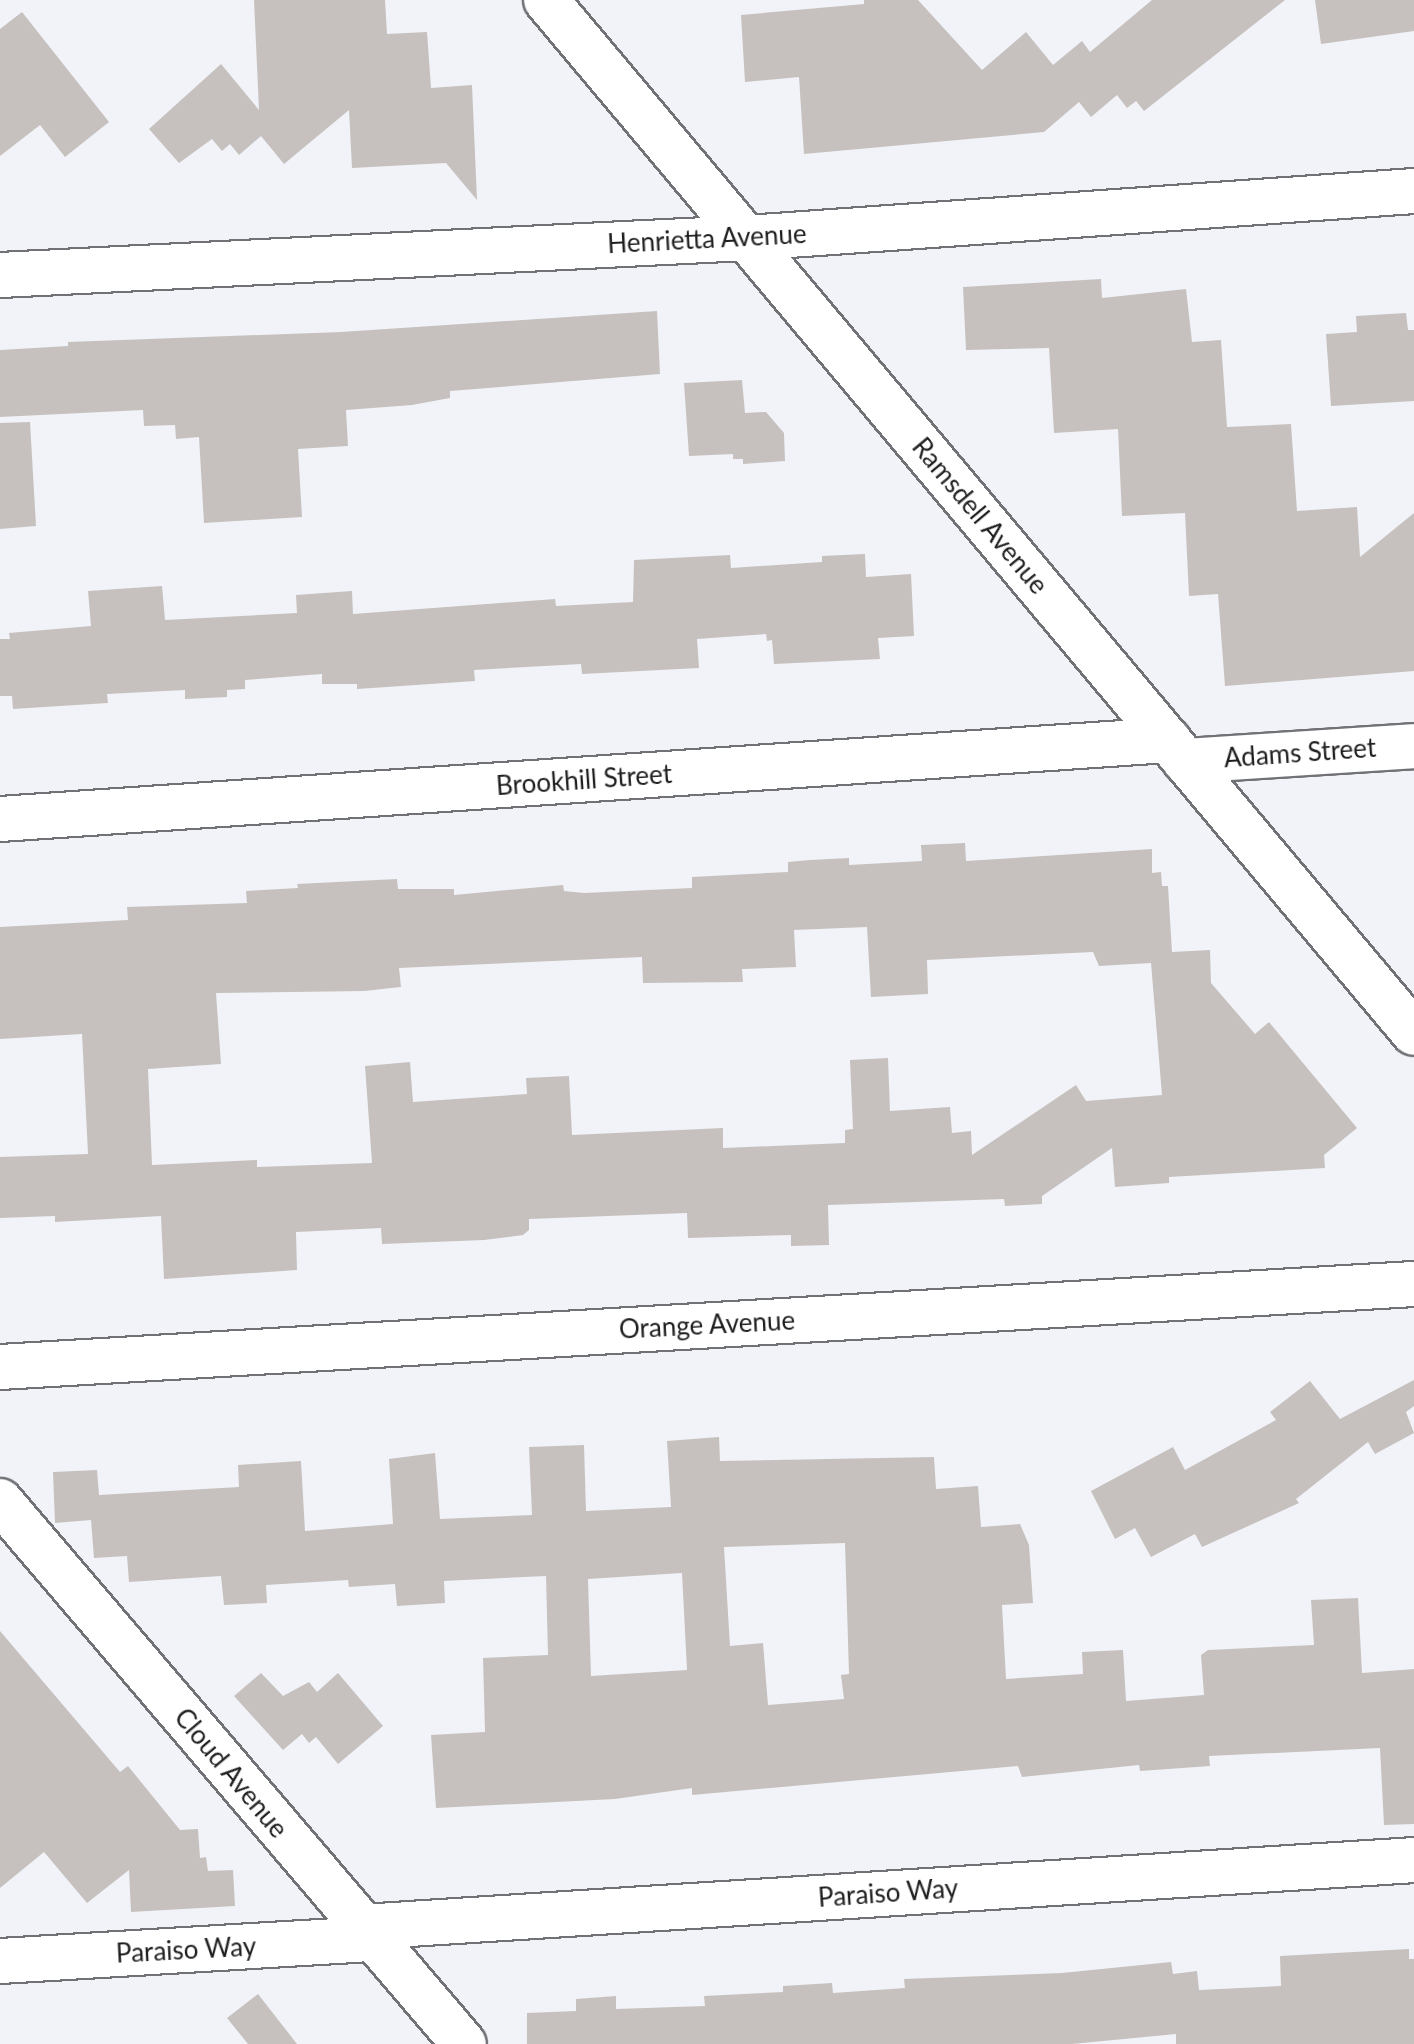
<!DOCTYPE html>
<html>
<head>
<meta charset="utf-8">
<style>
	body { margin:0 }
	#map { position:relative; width:1414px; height:2044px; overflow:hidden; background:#f1f3f8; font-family:Lato,sans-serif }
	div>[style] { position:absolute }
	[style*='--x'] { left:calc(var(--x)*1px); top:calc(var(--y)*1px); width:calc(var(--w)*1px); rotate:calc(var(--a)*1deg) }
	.building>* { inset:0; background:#c6c1be }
	.roads { filter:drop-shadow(2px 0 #707276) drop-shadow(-2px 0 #707276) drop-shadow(0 2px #707276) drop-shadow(0 -2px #707276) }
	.street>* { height:44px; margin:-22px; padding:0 22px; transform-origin:22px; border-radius:22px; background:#fff }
	.secondary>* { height:44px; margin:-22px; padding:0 22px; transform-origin:22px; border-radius:22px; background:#fff }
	span { translate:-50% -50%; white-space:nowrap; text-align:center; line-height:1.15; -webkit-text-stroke:7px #fff; paint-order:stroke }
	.street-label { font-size:26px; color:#1e1e20 }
</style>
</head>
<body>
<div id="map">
	<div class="building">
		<div style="clip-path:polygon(254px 0,385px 0,387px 34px,427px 32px,431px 88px,472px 85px,477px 200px,446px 163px,352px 168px,349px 110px,284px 164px,261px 136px,239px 155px,230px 144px,222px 151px,212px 139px,179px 163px,149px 129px,221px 64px,259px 110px)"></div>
		<div style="clip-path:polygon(864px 0,918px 0,982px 70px,1026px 32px,1053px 65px,1082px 41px,1090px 52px,1152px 0,1285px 0,1144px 111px,1136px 101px,1127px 108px,1117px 95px,1091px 117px,1079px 102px,1044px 132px,804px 154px,799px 77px,745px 82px,741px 15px,864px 4px)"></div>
		<div style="clip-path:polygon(1315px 0,1414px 0,1414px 31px,1321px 44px)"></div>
		<div style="clip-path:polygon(22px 12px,109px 122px,65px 157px,40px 125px,0 156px,0 29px)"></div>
		<div style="clip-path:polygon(1101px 279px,1102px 298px,1186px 289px,1192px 342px,1221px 340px,1227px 427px,1291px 424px,1297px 511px,1357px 507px,1360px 557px,1414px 513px,1414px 671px,1225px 686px,1218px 594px,1189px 596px,1185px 513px,1122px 516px,1118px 429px,1054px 433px,1049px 348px,966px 350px,963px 287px)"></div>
		<div style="clip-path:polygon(657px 311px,660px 374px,450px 391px,450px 398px,412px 405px,346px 410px,348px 446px,298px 449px,302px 517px,204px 523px,199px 437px,176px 439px,175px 425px,144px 426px,143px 410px,0 417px,0 350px,68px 346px,68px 342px,341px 332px)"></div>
		<div style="clip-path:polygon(1406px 313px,1408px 330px,1414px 330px,1414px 401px,1331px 406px,1326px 334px,1357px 332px,1356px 316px)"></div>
		<div style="clip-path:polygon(742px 380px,745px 413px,766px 412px,784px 433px,785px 461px,743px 464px,743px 459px,733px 459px,733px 454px,689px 456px,684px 383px)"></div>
		<div style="clip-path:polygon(30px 422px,36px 526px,0 529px,0 423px)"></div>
		<div style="clip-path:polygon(865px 554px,866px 577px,911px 574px,914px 636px,878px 638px,880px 659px,774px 664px,772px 640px,767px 641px,766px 634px,697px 639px,699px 668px,582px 674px,581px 664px,474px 670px,475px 681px,357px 689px,357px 684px,322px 684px,322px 674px,245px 680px,245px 689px,227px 690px,227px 697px,185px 699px,185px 690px,107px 694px,108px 703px,13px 709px,12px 696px,0 696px,0 639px,10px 639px,9px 633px,91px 626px,88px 591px,162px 586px,165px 620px,297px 613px,296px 595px,352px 591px,353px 614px,555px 599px,556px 606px,633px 602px,634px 560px,730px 555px,731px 568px,822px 562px,822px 556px)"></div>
		<div style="clip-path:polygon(evenodd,965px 843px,966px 861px,1152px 849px,1152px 873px,1161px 872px,1162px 886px,1168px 886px,1172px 952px,1210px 950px,1211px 983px,1255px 1034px,1269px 1022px,1357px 1128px,1324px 1155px,1325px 1168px,1169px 1177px,1169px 1183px,1115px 1187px,1112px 1148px,1042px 1196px,1042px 1204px,1005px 1206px,1004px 1199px,828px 1205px,829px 1245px,791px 1246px,791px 1235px,688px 1238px,687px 1213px,529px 1219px,529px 1230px,523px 1235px,484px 1240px,382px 1244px,381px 1228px,296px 1232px,297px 1270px,164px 1279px,161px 1216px,55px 1222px,55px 1216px,0 1218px,0 1157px,88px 1154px,82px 1034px,0 1039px,0 927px,128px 920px,127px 907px,247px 903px,246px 891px,298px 888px,297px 884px,397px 879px,398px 889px,454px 889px,454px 895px,563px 885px,564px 891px,584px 893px,692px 888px,692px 877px,788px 872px,788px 862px,810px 860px,849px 858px,849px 865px,922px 861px,921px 845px,965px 843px,867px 927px,871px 997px,928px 994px,927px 960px,1093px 952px,1099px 966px,1151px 963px,1162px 1095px,1086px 1101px,1076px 1085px,972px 1155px,971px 1131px,952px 1133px,950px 1107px,890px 1111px,888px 1058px,850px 1060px,853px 1129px,845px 1130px,845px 1143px,723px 1148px,723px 1128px,572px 1135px,569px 1076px,526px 1078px,527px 1094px,413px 1102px,410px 1062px,365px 1066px,372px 1163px,257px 1167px,257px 1160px,152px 1165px,148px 1069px,221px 1064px,216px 993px,364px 991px,401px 987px,399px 968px,642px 957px,643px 983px,743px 982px,742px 969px,796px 967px,794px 930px,867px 927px)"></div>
		<div style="clip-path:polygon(1414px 1380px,1414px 1406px,1406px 1412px,1414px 1433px,1375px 1454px,1368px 1442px,1296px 1499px,1299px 1503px,1202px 1547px,1195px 1534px,1151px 1557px,1135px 1528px,1115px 1539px,1091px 1491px,1173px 1447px,1185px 1470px,1276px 1420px,1270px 1412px,1310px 1381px,1340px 1419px)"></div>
		<div style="clip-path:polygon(evenodd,719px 1437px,720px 1461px,934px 1457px,936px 1489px,978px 1486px,981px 1527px,1020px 1524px,1029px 1545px,1033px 1603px,1002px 1605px,1006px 1679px,1083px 1674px,1082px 1652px,1123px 1650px,1126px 1701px,1204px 1695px,1201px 1655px,1208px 1650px,1314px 1645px,1311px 1600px,1358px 1598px,1362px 1673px,1414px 1669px,1414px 1824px,1384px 1825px,1380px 1748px,1209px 1756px,1210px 1766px,1140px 1771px,1139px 1765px,1022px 1777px,1018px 1766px,692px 1795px,692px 1788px,615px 1799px,436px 1808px,431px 1735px,485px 1732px,483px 1658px,548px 1655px,546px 1576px,444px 1581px,445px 1603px,397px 1606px,395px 1584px,349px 1587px,348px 1580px,266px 1585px,267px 1603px,224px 1605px,221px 1576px,129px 1582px,127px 1556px,94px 1558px,91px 1520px,55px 1523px,53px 1472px,97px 1470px,99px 1495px,239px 1487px,238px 1465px,301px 1461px,305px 1531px,393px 1524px,389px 1459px,435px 1453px,440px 1519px,532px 1515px,529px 1447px,584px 1445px,586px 1511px,671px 1507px,667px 1441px,719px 1437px,845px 1543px,849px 1674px,841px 1675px,844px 1699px,768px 1705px,763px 1643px,730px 1646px,724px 1547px,845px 1543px,719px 1437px,682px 1573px,687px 1670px,591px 1676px,588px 1579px,682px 1573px)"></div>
		<div style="clip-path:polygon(0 1631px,120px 1772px,128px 1766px,180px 1830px,198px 1829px,200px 1858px,206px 1857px,208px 1871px,233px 1870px,235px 1906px,131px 1912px,129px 1870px,87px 1903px,44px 1852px,0 1888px)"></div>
		<div style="clip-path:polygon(261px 1673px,283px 1696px,309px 1682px,317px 1692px,338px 1673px,383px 1726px,338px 1764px,316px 1737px,309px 1743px,302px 1734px,283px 1750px,234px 1696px)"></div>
		<div style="clip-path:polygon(1409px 1949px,1409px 1959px,1414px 1959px,1414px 2044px,1176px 2044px,1176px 2034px,1072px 2044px,527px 2044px,527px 2013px,576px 2011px,576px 1999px,616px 1996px,616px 2009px,705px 2006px,704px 1996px,783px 1992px,783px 1986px,832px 1983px,833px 1993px,905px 1988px,904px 1979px,1062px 1973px,1171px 1962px,1173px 1974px,1197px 1971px,1199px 1990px,1281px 1986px,1280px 1956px)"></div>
		<div style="clip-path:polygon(258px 1994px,297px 2044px,248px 2044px,227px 2018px)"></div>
	</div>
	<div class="roads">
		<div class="street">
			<div style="--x:0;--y:275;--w:748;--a:-2.84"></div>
			<div style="--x:747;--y:238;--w:669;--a:-4.03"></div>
			<div style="--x:1185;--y:761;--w:229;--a:-3.7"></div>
			<div style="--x:0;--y:819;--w:1171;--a:-3.87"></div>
			<div style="--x:0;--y:1367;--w:1416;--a:-3.36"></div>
			<div style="--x:0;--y:1501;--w:714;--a:49.49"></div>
			<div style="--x:362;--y:1927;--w:1054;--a:-3.64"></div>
			<div style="--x:0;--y:1961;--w:374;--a:-3.4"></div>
		</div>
		<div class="secondary">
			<div style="--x:546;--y:0;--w:1349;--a:49.96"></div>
		</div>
	</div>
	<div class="street-label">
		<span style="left:707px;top:239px;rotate:-3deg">Henrietta Avenue</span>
		<span style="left:980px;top:516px;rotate:50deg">Ramsdell Avenue</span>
		<span style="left:1300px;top:753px;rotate:-4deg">Adams Street</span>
		<span style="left:584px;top:780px;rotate:-4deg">Brookhill Street</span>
		<span style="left:707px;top:1325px;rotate:-3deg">Orange Avenue</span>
		<span style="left:231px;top:1773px;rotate:50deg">Cloud Avenue</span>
		<span style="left:888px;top:1893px;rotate:-4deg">Paraiso Way</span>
		<span style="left:186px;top:1950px;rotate:-3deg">Paraiso Way</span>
	</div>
</div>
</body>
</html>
